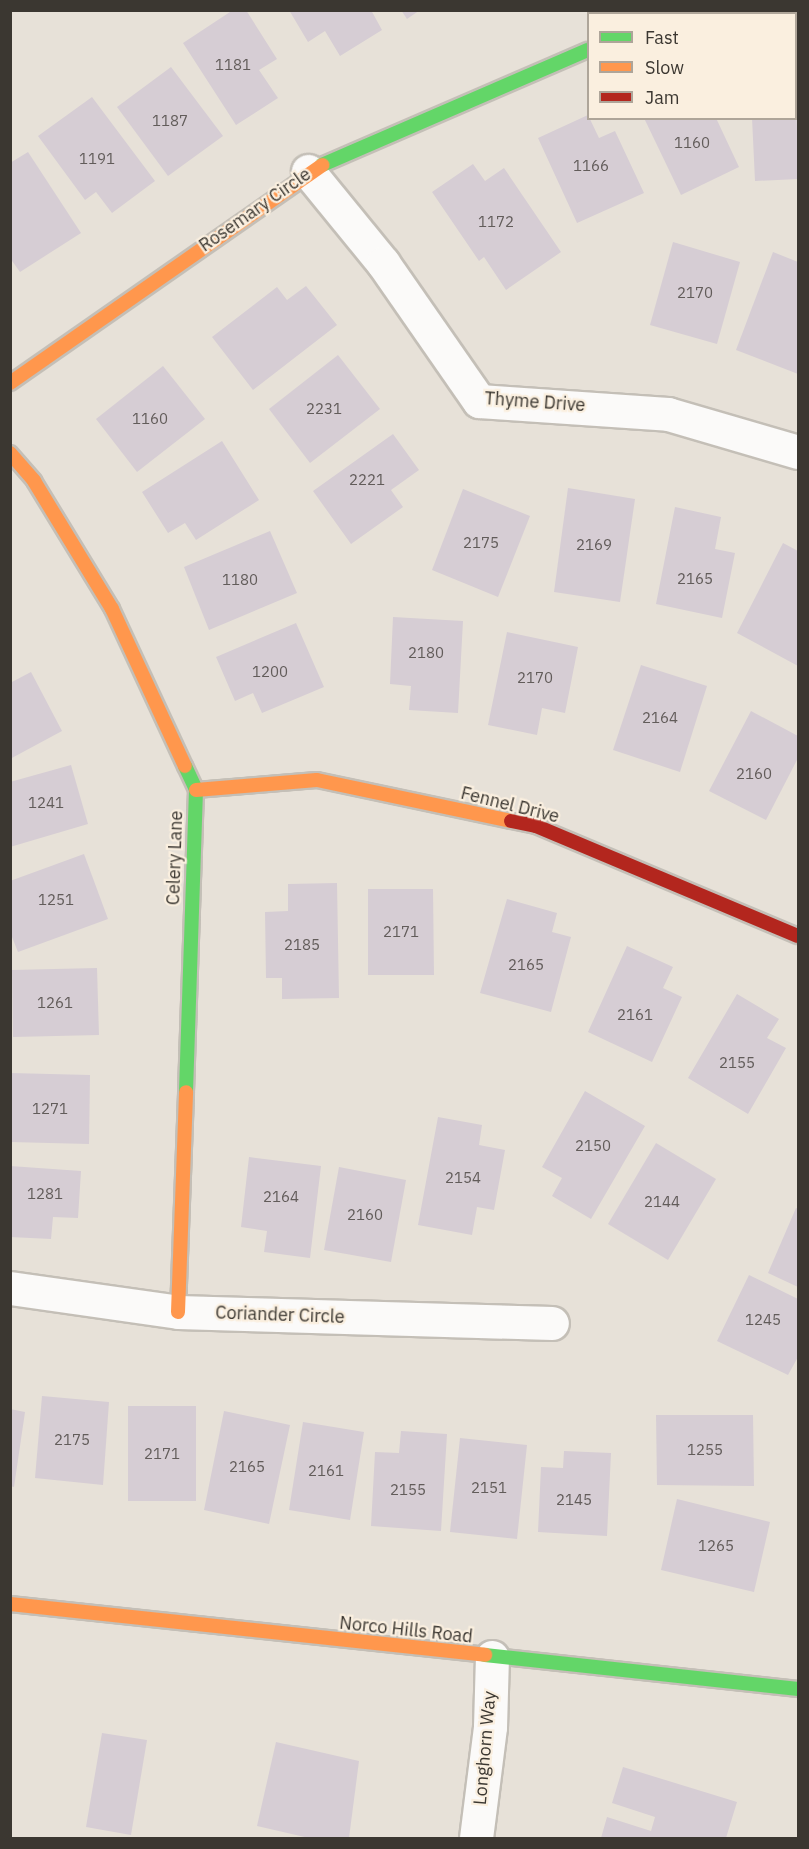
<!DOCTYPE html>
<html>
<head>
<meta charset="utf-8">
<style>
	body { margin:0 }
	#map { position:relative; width:809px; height:1849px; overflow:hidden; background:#e7e1d8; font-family:"IBM Plex Sans",sans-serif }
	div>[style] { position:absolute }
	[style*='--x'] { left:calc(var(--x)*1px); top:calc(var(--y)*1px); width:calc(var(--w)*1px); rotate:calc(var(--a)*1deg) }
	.building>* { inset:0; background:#d6cdd4 }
	.roads { filter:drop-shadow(2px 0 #c4bfb7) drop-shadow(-2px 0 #c4bfb7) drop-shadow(0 2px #c4bfb7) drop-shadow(0 -2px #c4bfb7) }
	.street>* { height:33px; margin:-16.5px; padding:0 16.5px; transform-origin:16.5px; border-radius:16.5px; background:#fbfaf9 }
	.fast>* { height:14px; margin:-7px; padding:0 7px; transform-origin:7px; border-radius:7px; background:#63d668 }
	.slow>* { height:14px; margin:-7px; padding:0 7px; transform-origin:7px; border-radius:7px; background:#ff974d }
	.jam>* { height:14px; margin:-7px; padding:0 7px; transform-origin:7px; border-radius:7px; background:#b3261e }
	span { translate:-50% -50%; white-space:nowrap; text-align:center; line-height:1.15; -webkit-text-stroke:4.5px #faefdf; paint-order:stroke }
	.number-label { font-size:15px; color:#625c5a }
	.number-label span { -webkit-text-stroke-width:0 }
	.street-label { font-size:18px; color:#3b3731 }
	.frame { position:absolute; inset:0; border:12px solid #3b3731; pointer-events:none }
	.legend { position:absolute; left:587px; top:12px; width:210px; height:108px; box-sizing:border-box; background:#faefdf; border:2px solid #aea599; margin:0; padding:8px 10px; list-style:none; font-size:18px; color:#3b3731 }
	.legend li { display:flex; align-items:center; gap:12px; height:30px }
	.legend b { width:30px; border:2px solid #aea599 }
</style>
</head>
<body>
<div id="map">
	<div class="building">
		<div style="clip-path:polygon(233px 10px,246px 10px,277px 59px,259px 70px,278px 98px,236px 125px,183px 43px)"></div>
		<div style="clip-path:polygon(289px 10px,371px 10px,382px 30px,340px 56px,325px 31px,308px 42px)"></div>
		<div style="clip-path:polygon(401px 10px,420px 10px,407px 19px)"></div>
		<div style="clip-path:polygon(171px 67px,223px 136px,168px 176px,117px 107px)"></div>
		<div style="clip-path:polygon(796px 78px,798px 179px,755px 181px,752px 118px,796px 118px)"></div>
		<div style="clip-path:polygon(92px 97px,155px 181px,112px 213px,96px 192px,85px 200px,38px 136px)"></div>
		<div style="clip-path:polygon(588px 115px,599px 138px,615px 131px,644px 193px,577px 223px,538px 138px)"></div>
		<div style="clip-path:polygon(644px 118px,716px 118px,739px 167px,681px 195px)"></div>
		<div style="clip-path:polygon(28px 152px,81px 233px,20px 272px,10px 258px,10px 163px)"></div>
		<div style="clip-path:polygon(473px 164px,485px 181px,504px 168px,561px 252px,506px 290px,484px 257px,479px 261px,432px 192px)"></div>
		<div style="clip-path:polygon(673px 242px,740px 262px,717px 344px,650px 325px)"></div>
		<div style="clip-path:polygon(773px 252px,798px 262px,798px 374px,736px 350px)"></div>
		<div style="clip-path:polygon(306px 286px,337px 325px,253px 390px,212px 337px,277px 287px,287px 300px)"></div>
		<div style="clip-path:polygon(338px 355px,380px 409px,310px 463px,269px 409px)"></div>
		<div style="clip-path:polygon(163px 366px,205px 419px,137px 472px,96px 419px)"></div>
		<div style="clip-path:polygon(393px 434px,419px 470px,391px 490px,403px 507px,351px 544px,313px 491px)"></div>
		<div style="clip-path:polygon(222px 441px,259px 500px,196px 540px,185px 523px,168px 533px,142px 492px)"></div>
		<div style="clip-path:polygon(568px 488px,635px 499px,620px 602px,554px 592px)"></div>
		<div style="clip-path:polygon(463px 489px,530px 516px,498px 597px,432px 570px)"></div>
		<div style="clip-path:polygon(675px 507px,721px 517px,715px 549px,735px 553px,722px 618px,656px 604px)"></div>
		<div style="clip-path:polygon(270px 531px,297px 593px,209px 630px,184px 567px)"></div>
		<div style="clip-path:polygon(783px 543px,798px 551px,798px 666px,737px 633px)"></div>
		<div style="clip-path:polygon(393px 617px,463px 621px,458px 713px,409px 710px,411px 686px,390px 684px)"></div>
		<div style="clip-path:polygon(296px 623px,324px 687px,262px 713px,253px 693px,235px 701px,216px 657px)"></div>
		<div style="clip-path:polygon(507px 632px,578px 647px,565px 713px,542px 708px,537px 735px,488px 725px)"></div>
		<div style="clip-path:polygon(641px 665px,707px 686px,680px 772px,613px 750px)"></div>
		<div style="clip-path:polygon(31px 672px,62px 731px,10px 759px,10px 683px)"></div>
		<div style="clip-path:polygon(751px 711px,798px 736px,798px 758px,766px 820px,709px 791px)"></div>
		<div style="clip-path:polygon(71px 765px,88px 824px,10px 847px,10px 782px)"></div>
		<div style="clip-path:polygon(84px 854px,108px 919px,18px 952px,10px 932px,10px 881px)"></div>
		<div style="clip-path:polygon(337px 883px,339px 998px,282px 999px,282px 978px,266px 978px,265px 912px,288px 911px,288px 884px)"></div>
		<div style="clip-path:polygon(368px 889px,433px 889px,434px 975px,368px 975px)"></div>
		<div style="clip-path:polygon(507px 899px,557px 913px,552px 932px,571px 937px,551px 1012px,480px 993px)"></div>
		<div style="clip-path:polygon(627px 946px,673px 967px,663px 988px,682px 997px,652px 1062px,588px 1032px)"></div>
		<div style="clip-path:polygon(97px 968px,99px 1035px,13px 1037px,12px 970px)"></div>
		<div style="clip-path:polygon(737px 994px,779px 1019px,767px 1038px,786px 1048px,748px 1114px,688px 1078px)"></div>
		<div style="clip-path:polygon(10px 1073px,90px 1075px,89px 1144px,10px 1142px)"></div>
		<div style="clip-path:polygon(585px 1091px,645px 1126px,591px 1219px,552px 1196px,562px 1178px,542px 1167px)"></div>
		<div style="clip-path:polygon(438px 1117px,482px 1125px,479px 1145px,505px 1150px,494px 1210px,477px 1207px,472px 1235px,418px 1225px)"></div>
		<div style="clip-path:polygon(656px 1143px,716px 1179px,668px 1260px,608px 1224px)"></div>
		<div style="clip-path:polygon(249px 1157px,321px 1166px,310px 1258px,264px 1252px,267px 1231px,241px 1227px)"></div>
		<div style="clip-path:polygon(10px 1166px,81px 1171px,78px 1218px,53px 1217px,51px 1239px,10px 1237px)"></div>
		<div style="clip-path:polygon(339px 1167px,406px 1180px,391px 1262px,324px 1250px)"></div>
		<div style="clip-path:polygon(796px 1208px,798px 1209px,798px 1287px,768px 1273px)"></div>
		<div style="clip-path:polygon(749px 1275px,798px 1299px,798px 1357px,788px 1375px,717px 1341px)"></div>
		<div style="clip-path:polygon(42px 1396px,109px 1402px,103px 1485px,35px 1478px)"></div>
		<div style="clip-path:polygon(128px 1406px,196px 1406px,196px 1501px,128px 1501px)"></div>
		<div style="clip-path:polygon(10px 1409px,25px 1412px,14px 1487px,10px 1486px)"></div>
		<div style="clip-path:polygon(224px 1411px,290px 1425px,269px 1524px,204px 1510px)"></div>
		<div style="clip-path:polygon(656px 1415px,753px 1415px,754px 1486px,657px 1485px)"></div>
		<div style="clip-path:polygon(303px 1422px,364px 1432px,350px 1520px,289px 1510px)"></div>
		<div style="clip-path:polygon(401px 1431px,447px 1434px,441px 1531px,371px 1526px,375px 1452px,399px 1453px)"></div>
		<div style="clip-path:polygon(460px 1438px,527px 1445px,517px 1539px,450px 1532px)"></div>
		<div style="clip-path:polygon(564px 1451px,611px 1453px,607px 1536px,538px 1532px,541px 1467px,563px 1468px)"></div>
		<div style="clip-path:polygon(677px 1499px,770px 1522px,754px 1592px,661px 1570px)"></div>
		<div style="clip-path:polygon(102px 1733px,147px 1740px,131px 1835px,86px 1827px)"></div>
		<div style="clip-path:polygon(276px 1742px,359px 1761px,349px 1838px,309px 1838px,257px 1826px)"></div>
		<div style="clip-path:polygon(623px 1767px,737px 1802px,726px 1838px,601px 1838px,607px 1817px,651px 1831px,655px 1817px,612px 1803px)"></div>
	</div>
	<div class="roads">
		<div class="street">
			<div style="--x:753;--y:14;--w:15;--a:-16"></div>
			<div style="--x:308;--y:171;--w:119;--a:50.8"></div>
			<div style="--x:383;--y:263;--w:168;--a:55.2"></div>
			<div style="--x:479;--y:401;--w:189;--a:3.9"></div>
			<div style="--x:668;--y:414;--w:135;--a:16.3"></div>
			<div style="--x:10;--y:1288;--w:170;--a:8.1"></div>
			<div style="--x:178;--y:1312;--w:374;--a:1.7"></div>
			<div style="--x:476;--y:1838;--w:112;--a:-82.8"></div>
			<div style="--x:490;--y:1727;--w:70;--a:-88.4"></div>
		</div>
		<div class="fast">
			<div style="--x:322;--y:165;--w:290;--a:-23.4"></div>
			<div style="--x:185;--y:766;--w:26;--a:65"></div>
			<div style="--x:196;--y:790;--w:302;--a:91.9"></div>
			<div style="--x:485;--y:1655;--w:315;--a:6.2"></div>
		</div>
		<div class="slow">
			<div style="--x:10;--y:383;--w:381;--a:-34.9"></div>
			<div style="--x:10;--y:453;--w:37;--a:49"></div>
			<div style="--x:34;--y:481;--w:150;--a:58.6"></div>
			<div style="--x:112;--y:609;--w:173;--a:65.1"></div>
			<div style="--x:196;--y:790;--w:121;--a:-4.7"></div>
			<div style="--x:317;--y:780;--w:198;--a:11.9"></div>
			<div style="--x:178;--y:1312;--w:220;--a:-87.9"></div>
			<div style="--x:10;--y:1604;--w:478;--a:6.1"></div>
		</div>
		<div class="jam">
			<div style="--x:511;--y:821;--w:25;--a:11"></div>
			<div style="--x:536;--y:826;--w:284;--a:22.8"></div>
		</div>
	</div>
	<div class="number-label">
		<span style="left:233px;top:65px">1181</span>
		<span style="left:170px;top:121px">1187</span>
		<span style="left:692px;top:143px">1160</span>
		<span style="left:97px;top:159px">1191</span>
		<span style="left:591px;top:166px">1166</span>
		<span style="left:496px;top:222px">1172</span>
		<span style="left:695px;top:293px">2170</span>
		<span style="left:324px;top:409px">2231</span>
		<span style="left:150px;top:419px">1160</span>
		<span style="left:367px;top:480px">2221</span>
		<span style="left:481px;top:543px">2175</span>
		<span style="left:594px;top:545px">2169</span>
		<span style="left:695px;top:579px">2165</span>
		<span style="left:240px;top:580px">1180</span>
		<span style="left:426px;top:653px">2180</span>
		<span style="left:270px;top:672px">1200</span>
		<span style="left:535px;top:678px">2170</span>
		<span style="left:660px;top:718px">2164</span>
		<span style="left:754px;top:774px">2160</span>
		<span style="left:46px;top:803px">1241</span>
		<span style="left:56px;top:900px">1251</span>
		<span style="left:401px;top:932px">2171</span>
		<span style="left:302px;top:945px">2185</span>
		<span style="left:526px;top:965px">2165</span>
		<span style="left:55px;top:1003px">1261</span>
		<span style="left:635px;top:1015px">2161</span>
		<span style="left:737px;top:1063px">2155</span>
		<span style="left:50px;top:1109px">1271</span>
		<span style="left:593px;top:1146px">2150</span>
		<span style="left:463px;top:1178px">2154</span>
		<span style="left:45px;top:1194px">1281</span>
		<span style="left:281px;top:1197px">2164</span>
		<span style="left:662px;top:1202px">2144</span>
		<span style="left:365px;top:1215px">2160</span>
		<span style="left:763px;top:1320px">1245</span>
		<span style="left:72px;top:1440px">2175</span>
		<span style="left:705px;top:1450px">1255</span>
		<span style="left:162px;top:1454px">2171</span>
		<span style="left:247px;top:1467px">2165</span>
		<span style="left:326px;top:1471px">2161</span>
		<span style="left:489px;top:1488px">2151</span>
		<span style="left:408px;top:1490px">2155</span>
		<span style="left:574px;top:1500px">2145</span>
		<span style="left:716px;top:1546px">1265</span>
	</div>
	<div class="street-label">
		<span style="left:255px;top:210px;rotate:-35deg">Rosemary Circle</span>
		<span style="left:535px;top:402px;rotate:4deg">Thyme Drive</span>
		<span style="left:510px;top:805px;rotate:14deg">Fennel Drive</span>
		<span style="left:175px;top:858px;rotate:-88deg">Celery Lane</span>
		<span style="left:280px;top:1315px;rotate:2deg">Coriander Circle</span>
		<span style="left:406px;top:1630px;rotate:6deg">Norco Hills Road</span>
		<span style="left:485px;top:1748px;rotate:-85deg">Longhorn Way</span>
	</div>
	<div class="frame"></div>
	<ul class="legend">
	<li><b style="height:8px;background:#63d668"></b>Fast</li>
	<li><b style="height:8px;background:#ff974d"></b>Slow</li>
	<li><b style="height:8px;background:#b3261e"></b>Jam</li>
	</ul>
</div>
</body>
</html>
